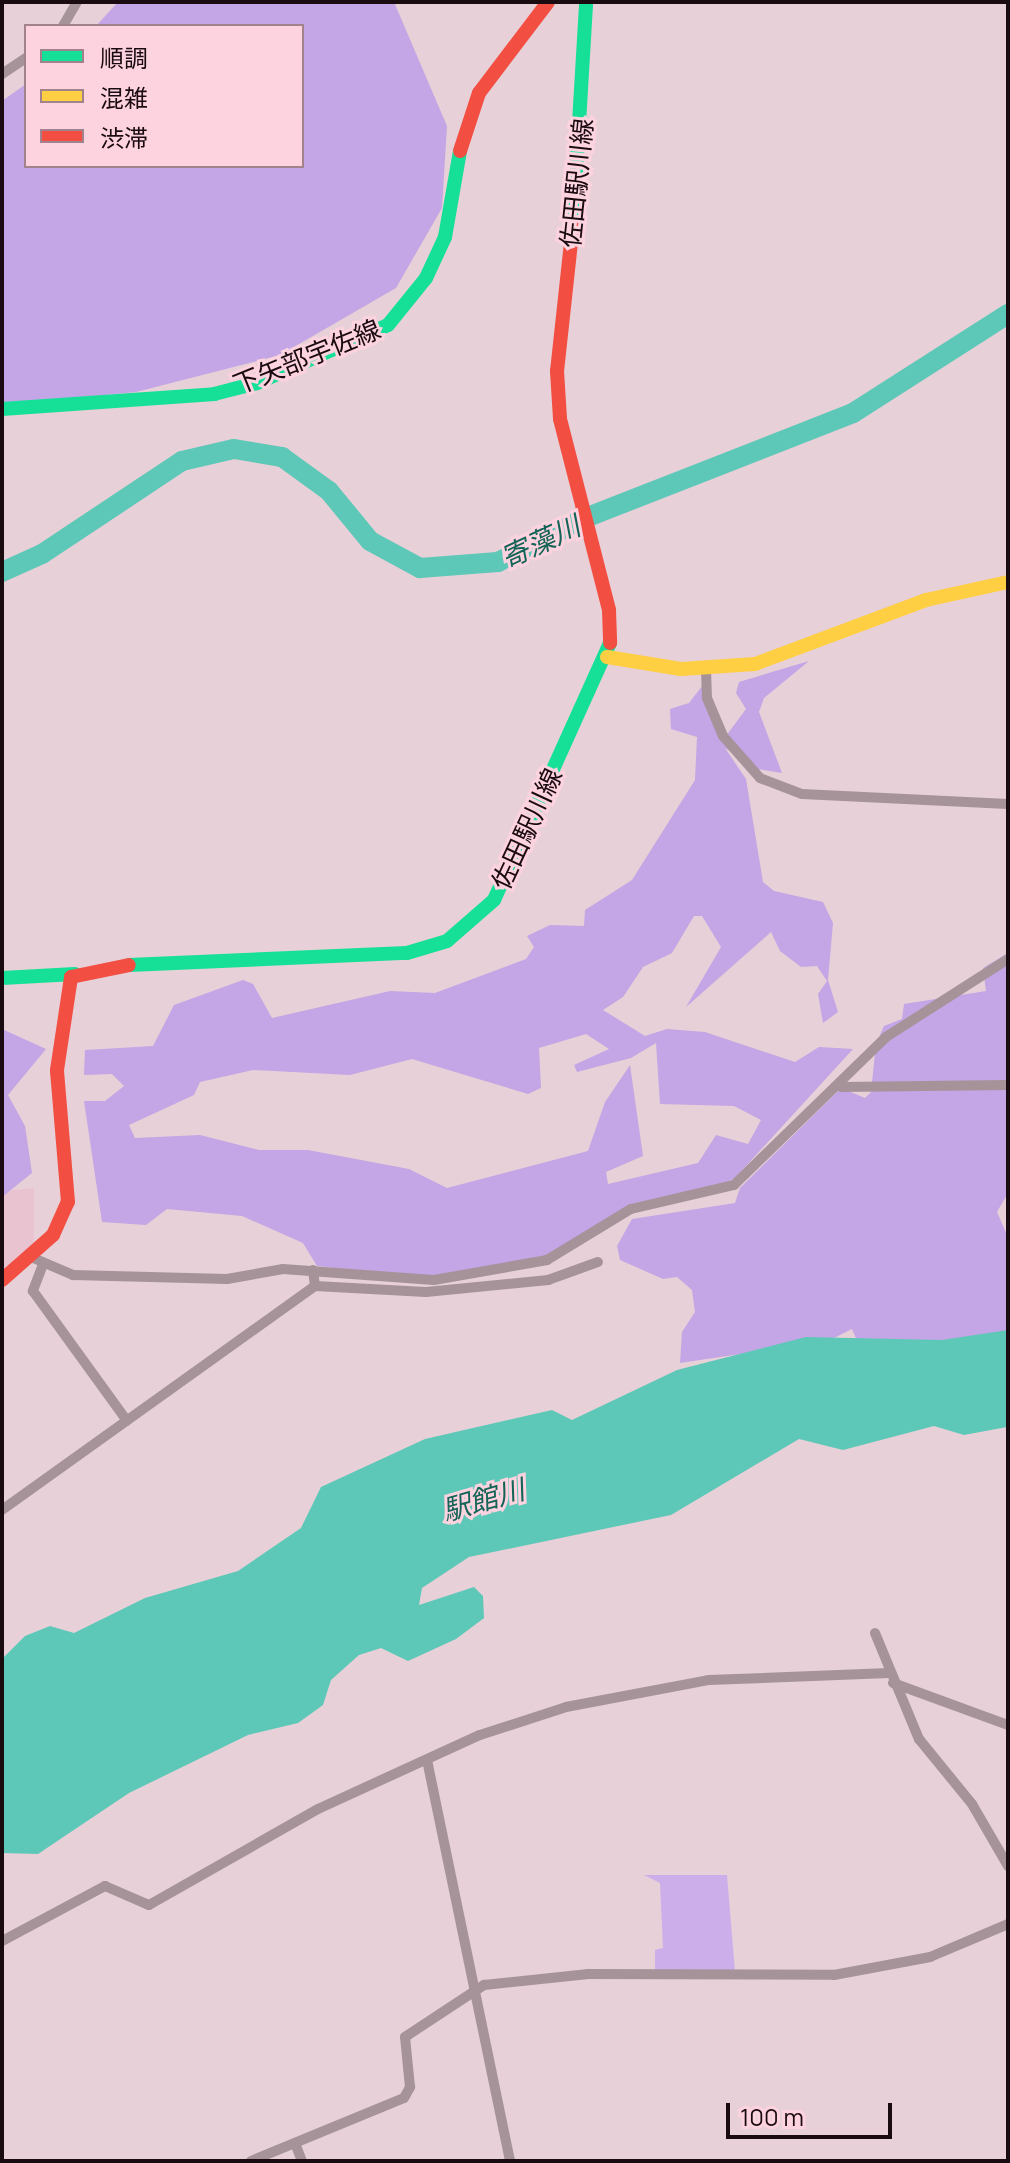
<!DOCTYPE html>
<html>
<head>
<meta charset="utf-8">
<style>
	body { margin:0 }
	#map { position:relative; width:1010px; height:2163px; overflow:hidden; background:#e7d0d7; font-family:Manrope,"Noto Sans JP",sans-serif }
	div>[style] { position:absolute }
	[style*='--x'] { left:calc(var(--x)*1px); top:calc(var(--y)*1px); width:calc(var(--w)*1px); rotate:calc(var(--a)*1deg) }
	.built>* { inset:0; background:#e9c3cf }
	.green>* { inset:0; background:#ccaeeb }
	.forest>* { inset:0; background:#c4a5e5 }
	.water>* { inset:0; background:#5ec8b8 }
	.river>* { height:20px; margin:-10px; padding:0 10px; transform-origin:10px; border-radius:10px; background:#5ec8b8 }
	.street>* { height:10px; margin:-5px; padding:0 5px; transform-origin:5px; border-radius:5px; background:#a69399 }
	.fast>* { height:14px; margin:-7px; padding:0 7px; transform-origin:7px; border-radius:7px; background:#16e098 }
	.slow>* { height:14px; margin:-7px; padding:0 7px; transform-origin:7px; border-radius:7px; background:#ffcf43 }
	.jam>* { height:14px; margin:-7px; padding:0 7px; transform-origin:7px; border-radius:7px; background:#f24e42 }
	span { translate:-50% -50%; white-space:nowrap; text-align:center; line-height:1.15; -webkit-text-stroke:6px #fed3e0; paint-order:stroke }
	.street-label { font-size:26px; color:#190b10 }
	.water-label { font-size:28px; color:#136456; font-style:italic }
	.frame { position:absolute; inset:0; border:4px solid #190b10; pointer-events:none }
	.legend { position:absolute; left:24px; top:24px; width:280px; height:144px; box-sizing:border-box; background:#fed3e0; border:2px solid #a2838d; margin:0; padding:10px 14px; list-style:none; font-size:24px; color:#190b10 }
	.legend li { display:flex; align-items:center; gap:16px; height:40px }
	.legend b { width:40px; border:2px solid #a2838d }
	.scale { position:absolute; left:726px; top:2103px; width:166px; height:36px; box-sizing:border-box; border:4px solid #190b10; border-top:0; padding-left:10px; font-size:24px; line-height:28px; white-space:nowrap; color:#190b10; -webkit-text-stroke:6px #fed3e0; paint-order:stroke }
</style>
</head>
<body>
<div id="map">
	<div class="built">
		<div style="clip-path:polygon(34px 1188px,34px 1243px,2px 1273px,2px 1191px)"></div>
	</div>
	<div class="green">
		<div style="clip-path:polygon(644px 1875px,727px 1875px,735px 1972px,655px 1972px,655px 1950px,663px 1948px,660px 1883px)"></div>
	</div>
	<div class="forest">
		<div style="clip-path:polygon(118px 2px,394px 2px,447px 126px,442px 208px,396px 288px,280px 355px,136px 392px,2px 405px,2px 101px,26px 84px,26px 166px,302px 166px,302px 26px,96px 26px)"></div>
		<div style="clip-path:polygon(evenodd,809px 661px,764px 698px,759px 712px,782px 773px,757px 769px,725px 748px,746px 779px,763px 882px,774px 891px,823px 902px,833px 923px,828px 980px,838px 1012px,823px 1023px,818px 994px,827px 981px,817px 966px,801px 967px,780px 951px,771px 932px,686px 1007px,721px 947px,702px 916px,694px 916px,672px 953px,643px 967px,623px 997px,603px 1010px,645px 1036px,667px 1029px,705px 1032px,795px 1062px,819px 1047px,853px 1049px,735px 1178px,712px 1190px,632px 1204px,536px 1262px,425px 1279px,317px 1266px,303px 1243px,242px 1216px,167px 1209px,146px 1225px,102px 1222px,84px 1101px,105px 1101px,124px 1086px,112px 1074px,84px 1075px,85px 1050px,153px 1046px,174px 1005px,243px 980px,253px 984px,272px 1018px,390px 991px,435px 993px,526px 959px,534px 947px,527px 936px,550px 925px,584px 926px,585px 910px,632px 880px,695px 780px,697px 737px,671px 729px,670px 709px,689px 703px,703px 685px,723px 740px,746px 709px,736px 693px,739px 682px,809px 661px,586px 1034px,609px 1049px,574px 1065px,577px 1072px,631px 1058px,656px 1043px,660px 1104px,734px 1106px,761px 1120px,748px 1144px,716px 1135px,698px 1163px,608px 1184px,606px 1172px,643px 1156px,630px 1065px,605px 1102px,588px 1151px,447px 1188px,409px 1169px,308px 1150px,259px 1150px,200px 1135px,135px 1138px,129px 1125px,194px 1095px,200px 1082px,253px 1070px,350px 1075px,412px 1059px,528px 1094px,541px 1088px,539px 1048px,586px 1034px)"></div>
		<div style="clip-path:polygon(1008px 953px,1008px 1193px,997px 1212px,1008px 1237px,1008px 1336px,859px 1345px,852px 1329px,828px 1341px,680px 1363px,682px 1332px,695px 1312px,692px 1290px,677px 1277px,663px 1279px,620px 1260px,617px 1246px,632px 1219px,735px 1203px,740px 1188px,841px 1088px,865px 1098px,871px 1092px,876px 1044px,884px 1026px,902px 1019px,904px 1004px,986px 991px,983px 968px)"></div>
		<div style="clip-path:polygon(2px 1029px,46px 1049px,8px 1095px,25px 1126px,32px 1173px,2px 1197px)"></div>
	</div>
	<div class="water">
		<div style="clip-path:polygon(1008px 1330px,1007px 1427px,964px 1435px,934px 1426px,843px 1450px,799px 1439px,671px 1515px,469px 1557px,422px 1588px,419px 1605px,474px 1587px,483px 1596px,484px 1618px,456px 1639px,408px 1661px,381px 1648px,359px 1655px,331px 1680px,323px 1705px,298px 1723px,248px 1735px,129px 1793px,38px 1854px,2px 1853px,2px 1659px,25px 1636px,50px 1626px,74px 1633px,145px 1598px,238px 1571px,301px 1528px,321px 1487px,425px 1439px,552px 1410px,572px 1420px,677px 1370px,806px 1337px,942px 1340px)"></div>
	</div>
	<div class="river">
		<div style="--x:2;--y:572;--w:44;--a:-24.2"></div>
		<div style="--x:42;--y:554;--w:168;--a:-33.6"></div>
		<div style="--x:182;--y:461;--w:53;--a:-13"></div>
		<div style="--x:234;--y:449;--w:49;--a:9.5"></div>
		<div style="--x:282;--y:457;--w:58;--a:35.9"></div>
		<div style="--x:329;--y:491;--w:65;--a:50.6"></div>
		<div style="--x:370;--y:541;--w:57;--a:28.4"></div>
		<div style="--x:420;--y:568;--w:78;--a:-4.4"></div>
		<div style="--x:498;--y:562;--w:92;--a:-27.1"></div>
		<div style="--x:580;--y:520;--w:293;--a:-21.4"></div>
		<div style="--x:853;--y:413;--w:184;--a:-32.6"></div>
	</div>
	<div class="street">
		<div style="--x:63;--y:26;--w:28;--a:-60"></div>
		<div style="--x:2;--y:74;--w:29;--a:-34"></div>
		<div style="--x:706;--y:670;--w:28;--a:88"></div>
		<div style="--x:707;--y:698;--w:41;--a:67.2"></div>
		<div style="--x:723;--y:736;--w:56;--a:48.6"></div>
		<div style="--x:760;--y:778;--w:45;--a:20.9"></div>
		<div style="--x:802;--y:794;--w:206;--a:2.8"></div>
		<div style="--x:841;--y:1087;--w:167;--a:-0.7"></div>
		<div style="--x:31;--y:1257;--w:46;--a:23.2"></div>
		<div style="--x:73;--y:1275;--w:154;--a:1.5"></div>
		<div style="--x:227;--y:1279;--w:57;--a:-10.1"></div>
		<div style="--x:283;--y:1269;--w:151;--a:4.2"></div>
		<div style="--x:434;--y:1280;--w:115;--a:-10"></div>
		<div style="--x:547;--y:1260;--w:98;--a:-31.3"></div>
		<div style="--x:631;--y:1209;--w:106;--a:-13.1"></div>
		<div style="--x:734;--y:1185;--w:212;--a:-44.2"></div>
		<div style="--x:886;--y:1037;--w:145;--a:-32.6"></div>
		<div style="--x:42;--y:1267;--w:26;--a:111"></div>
		<div style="--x:33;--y:1291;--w:160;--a:54.1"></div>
		<div style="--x:313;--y:1270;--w:16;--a:83"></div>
		<div style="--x:315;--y:1286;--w:111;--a:3.1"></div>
		<div style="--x:426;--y:1292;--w:123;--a:-5.6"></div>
		<div style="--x:548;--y:1280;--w:53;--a:-19.8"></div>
		<div style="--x:2;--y:1510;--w:385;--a:-35.6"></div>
		<div style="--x:875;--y:1633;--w:115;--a:67.5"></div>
		<div style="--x:919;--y:1739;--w:84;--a:50.8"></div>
		<div style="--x:972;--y:1804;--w:72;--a:59.9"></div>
		<div style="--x:893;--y:1683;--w:122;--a:20.1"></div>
		<div style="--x:427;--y:1760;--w:409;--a:78.3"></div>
		<div style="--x:2;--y:1941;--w:117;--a:-28.1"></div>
		<div style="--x:105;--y:1886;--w:48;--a:23.4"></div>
		<div style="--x:149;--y:1905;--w:194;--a:-29.6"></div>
		<div style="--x:318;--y:1809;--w:178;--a:-24.6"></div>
		<div style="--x:480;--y:1735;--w:90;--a:-18"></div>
		<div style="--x:566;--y:1707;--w:146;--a:-10.7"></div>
		<div style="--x:709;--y:1680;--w:180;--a:-2.2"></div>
		<div style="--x:295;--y:2143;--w:19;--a:69"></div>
		<div style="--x:251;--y:2161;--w:165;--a:-22.4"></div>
		<div style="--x:404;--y:2098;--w:13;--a:-61"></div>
		<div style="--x:410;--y:2087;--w:50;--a:-95.7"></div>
		<div style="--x:405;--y:2037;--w:95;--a:-33.4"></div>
		<div style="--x:484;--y:1985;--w:105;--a:-6"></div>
		<div style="--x:588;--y:1974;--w:246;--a:0.2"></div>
		<div style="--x:834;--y:1975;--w:98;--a:-10.6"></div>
		<div style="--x:930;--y:1957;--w:85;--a:-22.9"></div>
	</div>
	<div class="fast">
		<div style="--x:573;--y:224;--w:222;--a:-86.6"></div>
		<div style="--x:2;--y:409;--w:213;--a:-4"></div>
		<div style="--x:214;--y:394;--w:44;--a:-14.3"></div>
		<div style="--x:257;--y:383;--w:143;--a:-23.9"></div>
		<div style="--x:388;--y:325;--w:60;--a:-51"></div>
		<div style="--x:426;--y:278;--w:45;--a:-65.1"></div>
		<div style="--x:445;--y:237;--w:87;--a:-80.1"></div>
		<div style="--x:129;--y:965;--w:278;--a:-2.5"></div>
		<div style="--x:407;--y:953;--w:42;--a:-16.7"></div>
		<div style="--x:447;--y:941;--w:62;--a:-41.1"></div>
		<div style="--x:494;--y:900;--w:282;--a:-65.7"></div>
		<div style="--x:2;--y:978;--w:73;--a:-3.1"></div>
	</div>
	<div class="slow">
		<div style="--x:607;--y:657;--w:75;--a:9.2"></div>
		<div style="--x:681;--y:669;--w:74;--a:-3.9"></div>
		<div style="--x:755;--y:664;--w:183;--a:-20.5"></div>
		<div style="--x:926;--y:600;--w:84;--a:-12.4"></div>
	</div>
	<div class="jam">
		<div style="--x:460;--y:151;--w:61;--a:-71.9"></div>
		<div style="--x:479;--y:93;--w:114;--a:-52.8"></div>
		<div style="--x:573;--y:224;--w:148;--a:96.2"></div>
		<div style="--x:557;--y:371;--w:48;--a:86.4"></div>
		<div style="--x:560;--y:419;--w:197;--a:75.6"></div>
		<div style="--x:609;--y:610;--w:33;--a:88"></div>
		<div style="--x:2;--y:1280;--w:68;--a:-41.4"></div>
		<div style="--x:53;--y:1235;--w:36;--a:-66"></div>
		<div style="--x:68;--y:1202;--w:132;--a:-94.8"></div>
		<div style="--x:57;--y:1070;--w:94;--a:-81.4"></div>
		<div style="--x:71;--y:977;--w:59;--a:-11.7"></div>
	</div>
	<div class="street-label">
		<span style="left:577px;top:183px;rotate:-84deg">佐田駅川線</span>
		<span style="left:307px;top:357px;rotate:-22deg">下矢部宇佐線</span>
		<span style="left:527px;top:829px;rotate:-65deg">佐田駅川線</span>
	</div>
	<div class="water-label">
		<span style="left:540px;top:541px;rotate:-25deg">寄藻川</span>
		<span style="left:483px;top:1499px;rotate:-16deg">駅館川</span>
	</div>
	<div class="frame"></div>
	<ul class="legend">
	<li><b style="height:10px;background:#16e098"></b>順調</li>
	<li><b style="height:10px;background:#ffcf43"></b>混雑</li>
	<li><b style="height:10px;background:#f24e42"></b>渋滞</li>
	</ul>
	<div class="scale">100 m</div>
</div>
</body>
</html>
